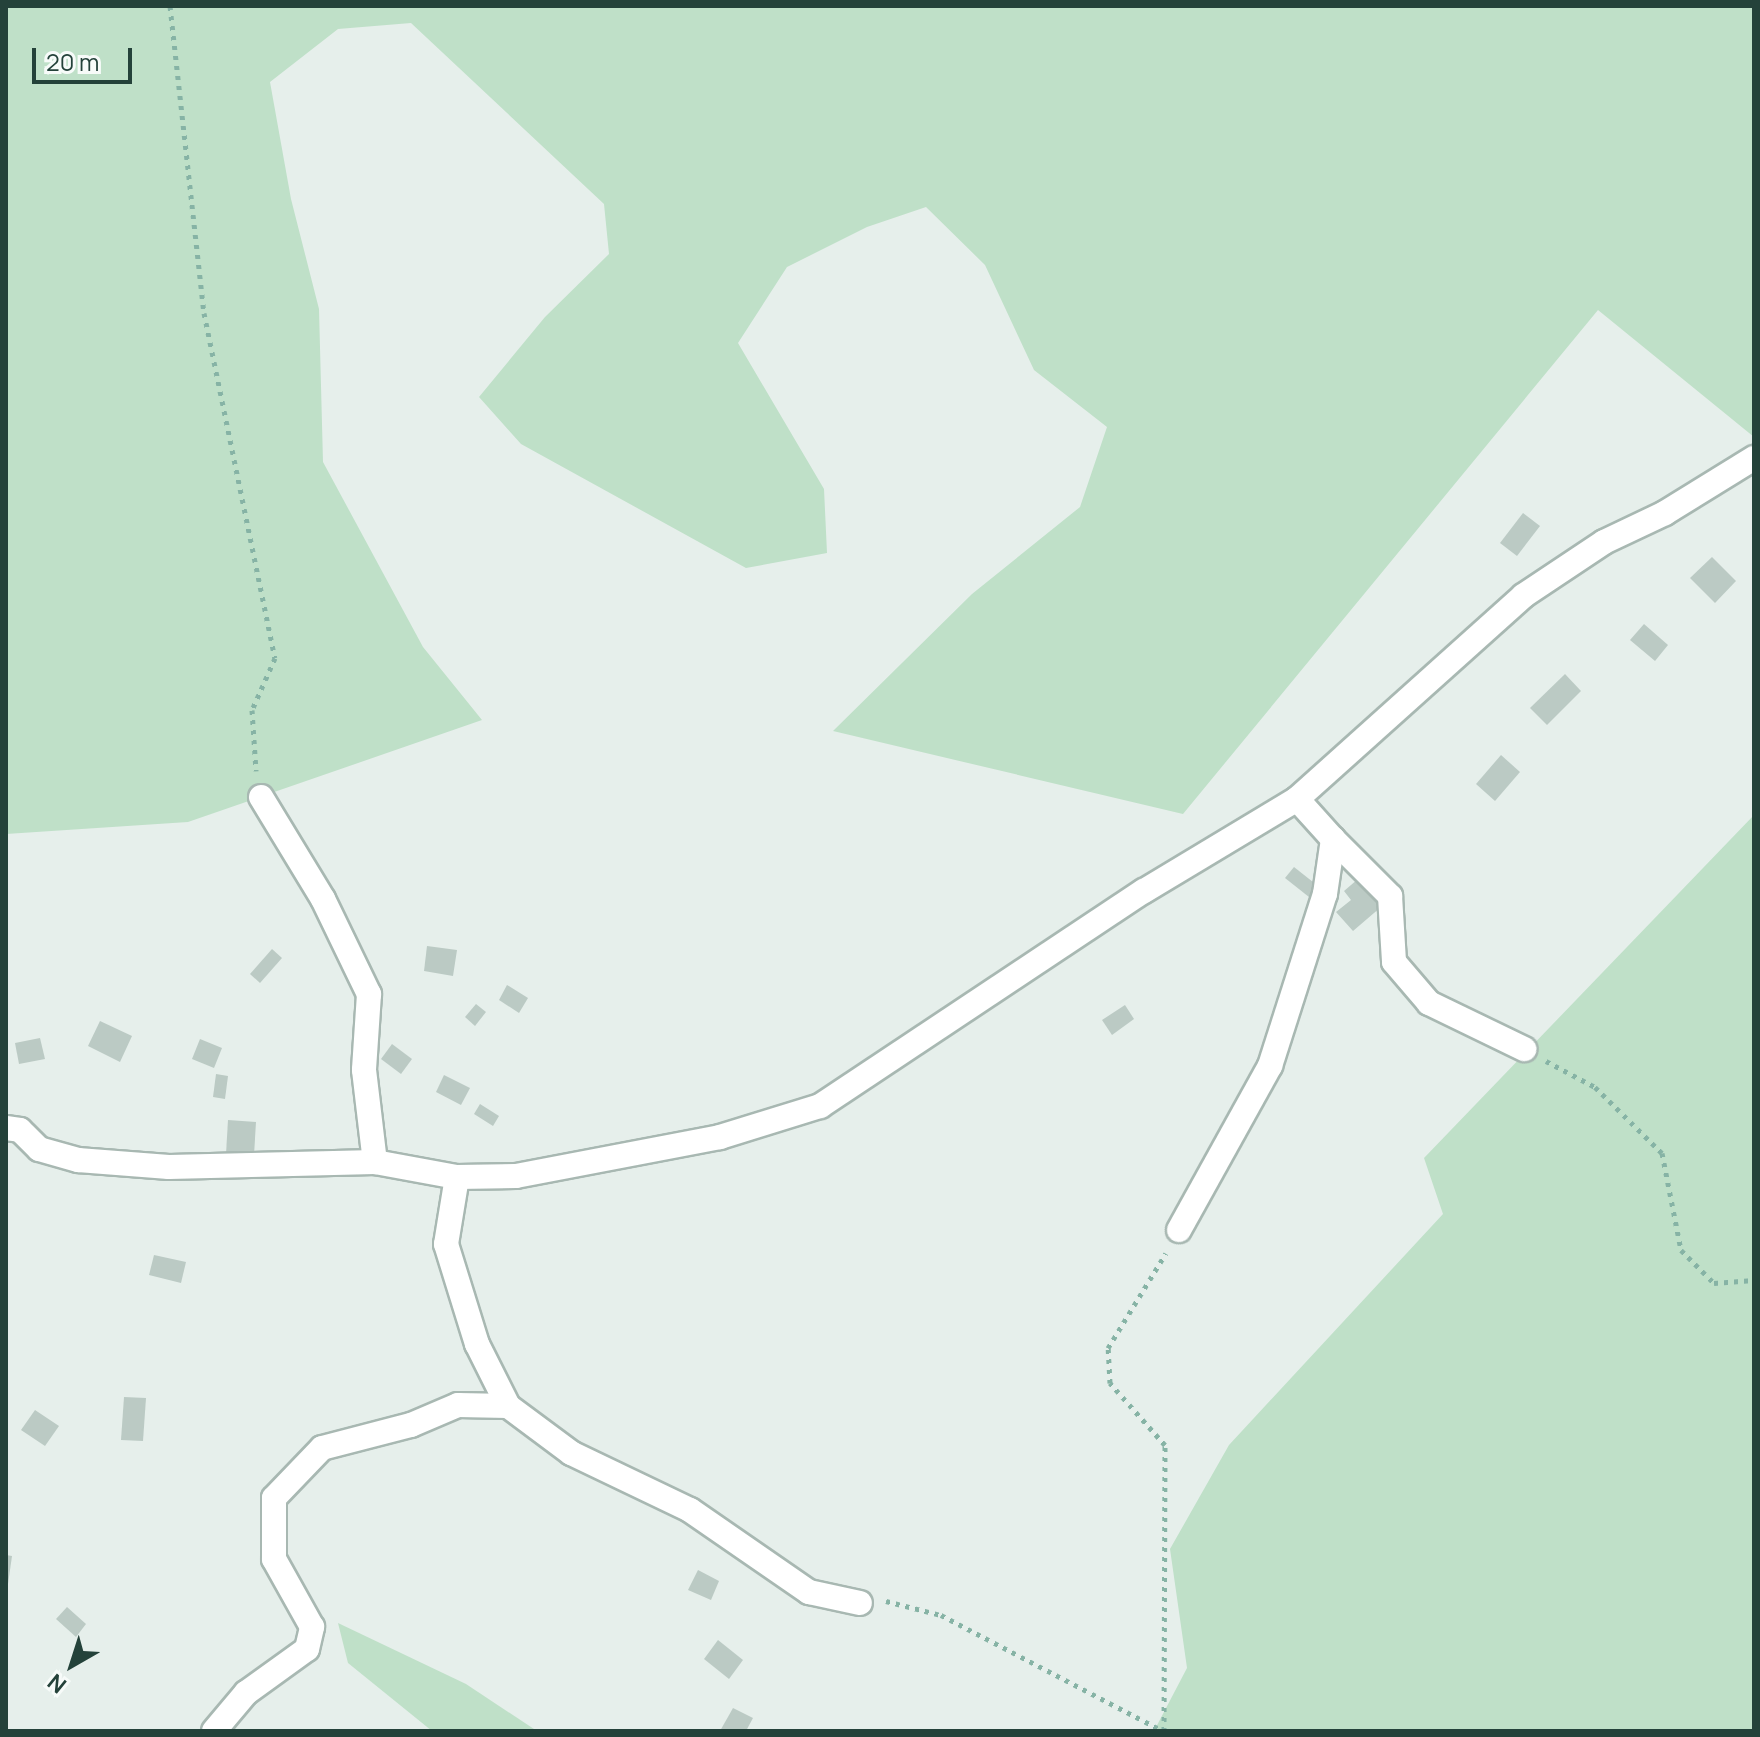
<!DOCTYPE html>
<html>
<head>
<meta charset="utf-8">
<style>
	body { margin:0 }
	#map { position:relative; width:1760px; height:1737px; overflow:hidden; background:#e6efeb; font-family:Manrope,sans-serif }
	div>[style] { position:absolute }
	[style*='--x'] { left:calc(var(--x)*1px); top:calc(var(--y)*1px); width:calc(var(--w)*1px); rotate:calc(var(--a)*1deg) }
	.green>* { inset:0; background:#bfe0c8 }
	.building>* { inset:0; background:#bbcac4 }
	.path>* { height:5px; margin-top:-2.5px; transform-origin:0; background:repeating-linear-gradient(90deg,#86b3a5 0 4px,transparent 0 10px) }
	.roads { filter:drop-shadow(2px 0 #a8b8b2) drop-shadow(-2px 0 #a8b8b2) drop-shadow(0 2px #a8b8b2) drop-shadow(0 -2px #a8b8b2) }
	.street>* { height:24px; margin:-12px; padding:0 12px; transform-origin:12px; border-radius:12px; background:#fff }
	span { translate:-50% -50%; white-space:nowrap; text-align:center; line-height:1.15; -webkit-text-stroke:8px #f7fbf9; paint-order:stroke }
	.frame { position:absolute; inset:0; border:8px solid #24423a; pointer-events:none }
	.north { position:absolute; left:32px; top:1625px; width:80px; height:80px; -webkit-text-stroke:6px #f7fbf9; paint-order:stroke; rotate:219deg; font-size:22px; font-weight:700; line-height:32px; text-align:center; color:#24423a }
	.north::after { content:''; display:block; margin:auto; width:28px; height:36px; background:#24423a; clip-path:polygon(50% 0,100% 100%,50% 72%,0 100%) }
	.scale { position:absolute; left:32px; top:48px; width:100px; height:36px; box-sizing:border-box; border:4px solid #24423a; border-top:0; padding-left:10px; font-size:24px; line-height:28px; white-space:nowrap; color:#24423a; -webkit-text-stroke:6px #f7fbf9; paint-order:stroke }
</style>
</head>
<body>
<div id="map">
	<div class="green">
		<div style="clip-path:polygon(6px 6px,1754px 6px,1754px 437px,1598px 310px,1183px 814px,833px 731px,972px 594px,1080px 507px,1107px 427px,1034px 370px,985px 265px,926px 207px,867px 227px,787px 267px,738px 343px,824px 489px,827px 553px,746px 568px,521px 444px,479px 397px,545px 317px,609px 254px,604px 204px,411px 23px,338px 29px,270px 82px,291px 199px,319px 309px,323px 462px,423px 647px,482px 720px,188px 822px,6px 834px)"></div>
		<div style="clip-path:polygon(1754px 815px,1754px 1731px,1154px 1731px,1187px 1668px,1170px 1549px,1229px 1445px,1443px 1214px,1424px 1158px)"></div>
		<div style="clip-path:polygon(338px 1623px,466px 1684px,537px 1731px,432px 1731px,348px 1663px)"></div>
	</div>
	<div class="building">
		<div style="clip-path:polygon(1523px 513px,1540px 526px,1517px 556px,1500px 543px)"></div>
		<div style="clip-path:polygon(1712px 557px,1736px 581px,1715px 603px,1690px 578px)"></div>
		<div style="clip-path:polygon(1644px 624px,1668px 645px,1655px 661px,1630px 640px)"></div>
		<div style="clip-path:polygon(1565px 674px,1581px 691px,1547px 725px,1530px 708px)"></div>
		<div style="clip-path:polygon(1501px 755px,1520px 772px,1495px 801px,1476px 784px)"></div>
		<div style="clip-path:polygon(1294px 867px,1318px 886px,1309px 897px,1285px 878px)"></div>
		<div style="clip-path:polygon(1358px 879px,1381px 907px,1353px 931px,1336px 912px,1351px 900px,1344px 891px)"></div>
		<div style="clip-path:polygon(427px 946px,457px 950px,453px 976px,424px 971px)"></div>
		<div style="clip-path:polygon(272px 949px,282px 958px,260px 983px,250px 974px)"></div>
		<div style="clip-path:polygon(507px 985px,528px 998px,519px 1013px,499px 1000px)"></div>
		<div style="clip-path:polygon(476px 1004px,486px 1012px,475px 1026px,465px 1017px)"></div>
		<div style="clip-path:polygon(1125px 1005px,1134px 1019px,1112px 1035px,1102px 1020px)"></div>
		<div style="clip-path:polygon(100px 1021px,132px 1036px,120px 1062px,88px 1046px)"></div>
		<div style="clip-path:polygon(40px 1038px,45px 1059px,19px 1064px,15px 1043px)"></div>
		<div style="clip-path:polygon(200px 1039px,222px 1048px,214px 1068px,192px 1059px)"></div>
		<div style="clip-path:polygon(392px 1044px,412px 1059px,401px 1074px,381px 1059px)"></div>
		<div style="clip-path:polygon(216px 1074px,228px 1076px,225px 1099px,213px 1097px)"></div>
		<div style="clip-path:polygon(444px 1075px,470px 1088px,461px 1105px,436px 1092px)"></div>
		<div style="clip-path:polygon(480px 1104px,499px 1116px,493px 1126px,474px 1114px)"></div>
		<div style="clip-path:polygon(228px 1120px,256px 1122px,254px 1155px,226px 1154px)"></div>
		<div style="clip-path:polygon(154px 1255px,186px 1262px,181px 1283px,149px 1275px)"></div>
		<div style="clip-path:polygon(124px 1397px,146px 1398px,143px 1441px,121px 1440px)"></div>
		<div style="clip-path:polygon(35px 1410px,59px 1426px,45px 1446px,21px 1430px)"></div>
		<div style="clip-path:polygon(6px 1555px,12px 1556px,8px 1584px,6px 1584px)"></div>
		<div style="clip-path:polygon(698px 1570px,719px 1581px,711px 1600px,688px 1590px)"></div>
		<div style="clip-path:polygon(67px 1607px,86px 1624px,76px 1637px,56px 1619px)"></div>
		<div style="clip-path:polygon(718px 1640px,743px 1660px,729px 1679px,704px 1659px)"></div>
		<div style="clip-path:polygon(733px 1708px,753px 1718px,746px 1731px,720px 1731px)"></div>
	</div>
	<div class="path">
		<div style="--x:170;--y:6;--w:309;--a:83.7"></div>
		<div style="--x:204;--y:313;--w:352;--a:78.4"></div>
		<div style="--x:275;--y:658;--w:57;--a:113.9"></div>
		<div style="--x:252;--y:710;--w:61;--a:86.2"></div>
		<div style="--x:1546;--y:1061;--w:55;--a:28"></div>
		<div style="--x:1595;--y:1087;--w:94;--a:44.6"></div>
		<div style="--x:1662;--y:1153;--w:99;--a:78.9"></div>
		<div style="--x:1681;--y:1250;--w:47;--a:45"></div>
		<div style="--x:1714;--y:1283;--w:40;--a:-4.3"></div>
		<div style="--x:886;--y:1601;--w:57;--a:14.3"></div>
		<div style="--x:941;--y:1615;--w:250;--a:27.6"></div>
		<div style="--x:1164;--y:1731;--w:286;--a:-89.8"></div>
		<div style="--x:1165;--y:1445;--w:83;--a:-131.6"></div>
		<div style="--x:1110;--y:1383;--w:35;--a:-93"></div>
		<div style="--x:1108;--y:1348;--w:111;--a:-58.6"></div>
	</div>
	<div class="roads">
		<div class="street">
			<div style="--x:261;--y:797;--w:119;--a:58.7"></div>
			<div style="--x:323;--y:899;--w:106;--a:64.2"></div>
			<div style="--x:369;--y:994;--w:76;--a:93.8"></div>
			<div style="--x:364;--y:1070;--w:93;--a:83.2"></div>
			<div style="--x:1333;--y:839;--w:81;--a:45"></div>
			<div style="--x:1390;--y:896;--w:66;--a:86.5"></div>
			<div style="--x:1394;--y:962;--w:54;--a:49.5"></div>
			<div style="--x:1429;--y:1003;--w:106;--a:25.8"></div>
			<div style="--x:6;--y:1128;--w:14;--a:8"></div>
			<div style="--x:20;--y:1130;--w:27;--a:45"></div>
			<div style="--x:39;--y:1149;--w:41;--a:15.8"></div>
			<div style="--x:78;--y:1160;--w:91;--a:4.4"></div>
			<div style="--x:169;--y:1167;--w:206;--a:-1.4"></div>
			<div style="--x:375;--y:1162;--w:83;--a:10.4"></div>
			<div style="--x:457;--y:1177;--w:59;--a:-1"></div>
			<div style="--x:516;--y:1176;--w:208;--a:-10.8"></div>
			<div style="--x:720;--y:1137;--w:105;--a:-17.2"></div>
			<div style="--x:820;--y:1106;--w:389;--a:-33.6"></div>
			<div style="--x:1144;--y:891;--w:179;--a:-31"></div>
			<div style="--x:1297;--y:799;--w:304;--a:-41.9"></div>
			<div style="--x:1523;--y:596;--w:97;--a:-33.7"></div>
			<div style="--x:1604;--y:542;--w:68;--a:-25.4"></div>
			<div style="--x:1665;--y:513;--w:105;--a:-31.7"></div>
			<div style="--x:457;--y:1177;--w:68;--a:99.3"></div>
			<div style="--x:446;--y:1244;--w:105;--a:72.8"></div>
			<div style="--x:477;--y:1344;--w:69;--a:63.4"></div>
			<div style="--x:508;--y:1406;--w:79;--a:36.7"></div>
			<div style="--x:571;--y:1453;--w:132;--a:25.6"></div>
			<div style="--x:690;--y:1510;--w:145;--a:34.6"></div>
			<div style="--x:809;--y:1592;--w:52;--a:12.2"></div>
			<div style="--x:1179;--y:1230;--w:188;--a:-61"></div>
			<div style="--x:1270;--y:1066;--w:181;--a:-72.3"></div>
			<div style="--x:1325;--y:894;--w:56;--a:-81.7"></div>
			<div style="--x:1333;--y:839;--w:54;--a:-132"></div>
			<div style="--x:214;--y:1731;--w:50;--a:-49.9"></div>
			<div style="--x:246;--y:1693;--w:75;--a:-35.8"></div>
			<div style="--x:307;--y:1649;--w:23;--a:-77"></div>
			<div style="--x:312;--y:1627;--w:78;--a:-119.2"></div>
			<div style="--x:274;--y:1559;--w:61;--a:-90"></div>
			<div style="--x:274;--y:1498;--w:69;--a:-46.2"></div>
			<div style="--x:322;--y:1448;--w:92;--a:-14.5"></div>
			<div style="--x:411;--y:1425;--w:51;--a:-23.1"></div>
			<div style="--x:458;--y:1405;--w:50;--a:1.1"></div>
		</div>
	</div>
	<div class="frame"></div>
	<div class="north">N</div>
	<div class="scale">20 m</div>
</div>
</body>
</html>
